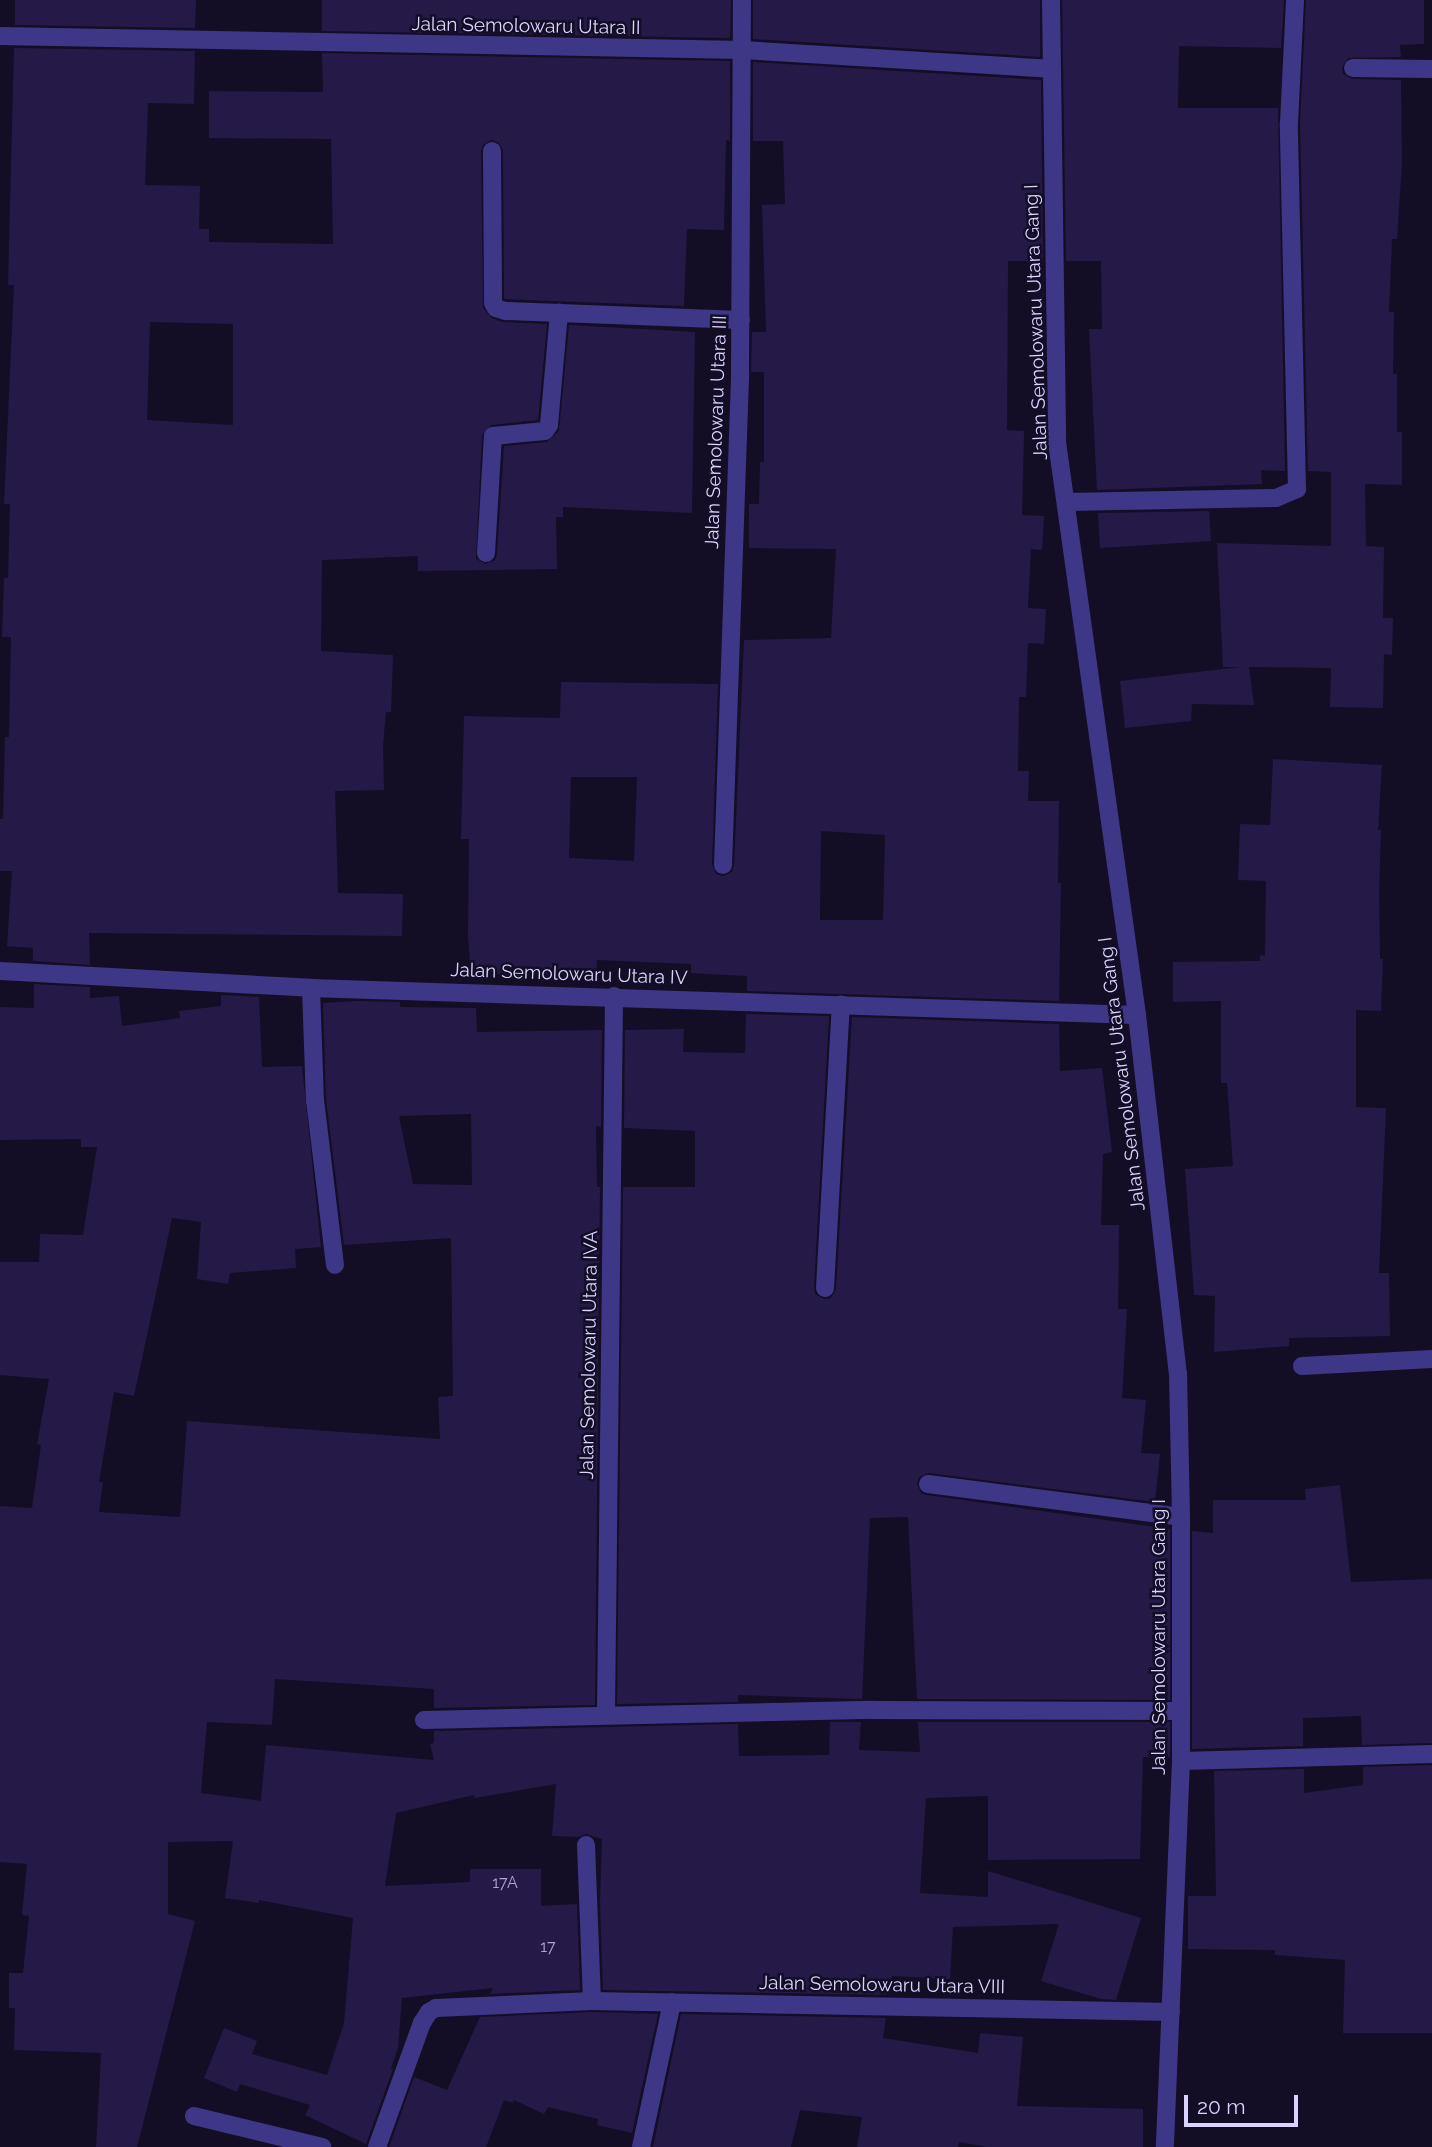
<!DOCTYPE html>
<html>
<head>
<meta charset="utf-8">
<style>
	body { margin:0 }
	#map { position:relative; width:1432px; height:2147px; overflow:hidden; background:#130e26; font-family:Raleway,sans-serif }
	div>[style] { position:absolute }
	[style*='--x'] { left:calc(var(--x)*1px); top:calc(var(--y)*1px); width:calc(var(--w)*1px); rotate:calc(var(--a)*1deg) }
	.building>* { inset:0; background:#251948 }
	.street>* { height:18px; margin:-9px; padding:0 9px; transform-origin:9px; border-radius:9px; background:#3e3787 }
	span { translate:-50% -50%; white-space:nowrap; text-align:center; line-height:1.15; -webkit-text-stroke:5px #130e26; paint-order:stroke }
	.number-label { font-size:16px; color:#ada4d1 }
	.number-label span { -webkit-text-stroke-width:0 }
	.street-label { font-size:19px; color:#dad3ff }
	.scale { position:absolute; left:1184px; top:2095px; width:114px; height:32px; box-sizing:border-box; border:4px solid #dad3ff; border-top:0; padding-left:9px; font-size:21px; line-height:24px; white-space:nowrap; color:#dad3ff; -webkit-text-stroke:5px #130e26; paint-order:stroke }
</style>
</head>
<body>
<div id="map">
	<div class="building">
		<div style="clip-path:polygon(15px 0,196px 0,195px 28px,15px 25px)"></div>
		<div style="clip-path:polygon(322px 0,731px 0,730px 38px,322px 31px)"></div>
		<div style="clip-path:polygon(753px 0,1040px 0,1040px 57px,753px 39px)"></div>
		<div style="clip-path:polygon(1062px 0,1284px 0,1281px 48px,1179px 46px,1178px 108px,1278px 108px,1285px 471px,1261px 470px,1262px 484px,1097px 490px,1089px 329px,1102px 329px,1101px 261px,1066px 261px)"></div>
		<div style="clip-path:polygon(1306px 0,1424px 0,1424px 44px,1400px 45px,1401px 57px,1348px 58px,1342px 67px,1343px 74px,1352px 79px,1401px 80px,1402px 162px,1397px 239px,1392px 239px,1389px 312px,1394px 312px,1393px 374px,1397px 374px,1397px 432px,1402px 432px,1402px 485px,1365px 484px,1366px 546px,1384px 547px,1383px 618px,1393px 618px,1392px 655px,1384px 654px,1383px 708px,1330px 707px,1331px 668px,1249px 667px,1254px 705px,1192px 704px,1191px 721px,1125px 728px,1120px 681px,1240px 667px,1223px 667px,1217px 543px,1331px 546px,1331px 472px,1308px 471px,1300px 123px)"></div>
		<div style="clip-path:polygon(evenodd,14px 48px,195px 51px,194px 104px,148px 103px,145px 185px,200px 186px,199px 229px,209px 229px,209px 242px,333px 244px,331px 139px,209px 138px,209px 91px,323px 92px,322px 53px,730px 61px,730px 141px,726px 140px,724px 230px,687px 229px,684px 306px,504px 299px,503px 150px,498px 142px,491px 140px,483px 145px,481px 151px,483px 308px,492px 318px,502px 322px,547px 324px,538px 420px,491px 425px,482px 435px,476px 559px,486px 564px,495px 560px,497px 554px,504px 446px,547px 442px,559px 431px,569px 325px,695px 332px,692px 513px,563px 507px,563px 517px,556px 517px,557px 569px,418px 571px,418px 556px,322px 560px,321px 651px,393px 655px,391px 712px,386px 712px,383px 745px,384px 790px,335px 791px,338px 893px,403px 894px,402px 936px,89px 933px,90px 965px,33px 961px,33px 948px,7px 946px,12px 871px,0 871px,0 819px,3px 819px,5px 737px,9px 737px,11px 637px,2px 637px,4px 578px,8px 578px,10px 504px,4px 504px,14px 285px,8px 285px,14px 48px,150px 322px,233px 324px,233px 425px,147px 420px,150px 322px)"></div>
		<div style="clip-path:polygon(evenodd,753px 62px,1041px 80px,1043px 261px,1008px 261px,1007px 430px,1024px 431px,1022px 515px,1044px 516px,1042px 550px,1031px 549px,1028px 608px,1046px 609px,1044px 644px,1028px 643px,1026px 697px,1019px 697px,1018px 771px,1029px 771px,1028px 801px,1059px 801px,1058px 883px,1061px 883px,1059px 1001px,747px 991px,747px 976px,691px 973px,691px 964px,597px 960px,596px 975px,471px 974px,468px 937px,469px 839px,461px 839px,464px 716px,560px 718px,561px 682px,718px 684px,712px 865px,716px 874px,723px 876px,732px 872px,734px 865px,744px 640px,831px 638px,836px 549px,749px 548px,749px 504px,759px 504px,760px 462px,764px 462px,764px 372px,751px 372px,752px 332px,766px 332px,762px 205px,785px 204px,783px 141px,753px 141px,753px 62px,571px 777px,637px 777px,634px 861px,569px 858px,571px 777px,753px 62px,821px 831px,885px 835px,883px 920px,820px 920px,821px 831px)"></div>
		<div style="clip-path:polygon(1209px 511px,1211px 541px,1100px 548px,1098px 513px)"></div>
		<div style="clip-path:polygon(1273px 759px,1382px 765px,1378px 830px,1381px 830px,1379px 893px,1380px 959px,1383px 959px,1381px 1011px,1356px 1010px,1356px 1107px,1386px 1108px,1379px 1273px,1389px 1273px,1390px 1336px,1289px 1338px,1289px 1346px,1214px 1352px,1215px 1296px,1194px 1295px,1185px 1169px,1233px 1166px,1227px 1083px,1221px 1083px,1221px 1001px,1173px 1002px,1173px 962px,1260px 961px,1260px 955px,1265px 956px,1266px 881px,1238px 880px,1240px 824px,1270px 825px)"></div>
		<div style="clip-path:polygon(evenodd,34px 984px,90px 987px,90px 998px,119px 996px,122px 1026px,180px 1018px,179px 1011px,221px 1006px,221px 995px,259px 997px,262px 1067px,302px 1066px,321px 1247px,295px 1249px,296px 1268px,230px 1273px,228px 1284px,197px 1279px,201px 1222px,172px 1218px,134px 1396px,114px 1392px,99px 1482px,103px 1482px,99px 1512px,180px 1517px,187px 1421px,440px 1439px,438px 1397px,453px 1396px,451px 1238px,344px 1245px,326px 1099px,323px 1003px,358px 1001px,400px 1002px,400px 1007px,476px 1008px,477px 1032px,602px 1030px,601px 1127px,596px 1126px,597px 1187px,600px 1187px,595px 1705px,434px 1708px,434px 1689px,275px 1679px,272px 1725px,207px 1722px,201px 1793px,261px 1801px,266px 1745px,434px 1760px,430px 1744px,434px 1743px,434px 1731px,738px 1724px,739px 1756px,829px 1755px,830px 1722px,861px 1722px,859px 1750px,920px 1752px,918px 1722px,1170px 1722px,1170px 1757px,1143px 1757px,1140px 1859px,988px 1860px,988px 1796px,926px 1798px,920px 1893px,988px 1897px,988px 1871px,1141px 1918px,1116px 2000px,1101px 1999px,1041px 1981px,1059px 1924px,953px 1927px,950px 1979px,892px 1976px,889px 1995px,603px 1990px,600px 1903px,602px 1839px,586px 1834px,578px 1837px,552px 1836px,556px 1784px,475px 1798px,474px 1795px,396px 1813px,385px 1886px,470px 1882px,470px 1869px,541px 1869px,541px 1906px,577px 1904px,580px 1990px,490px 1994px,493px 1988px,402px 1998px,398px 2048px,391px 2068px,393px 2069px,366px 2144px,305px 2115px,310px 2105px,240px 2084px,237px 2092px,204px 2078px,224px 2028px,257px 2041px,252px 2054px,327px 2075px,344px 2023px,353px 1918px,259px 1900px,259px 1903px,225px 1898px,233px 1841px,168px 1842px,168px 1914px,195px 1921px,137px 2147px,96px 2147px,101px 2053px,14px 2050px,15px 2008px,9px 2008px,9px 1973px,23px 1973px,29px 1916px,22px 1915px,27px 1864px,0 1862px,0 1506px,32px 1508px,41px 1445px,37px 1444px,49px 1379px,0 1375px,0 1262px,39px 1262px,40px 1234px,83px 1235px,97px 1147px,81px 1147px,81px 1139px,0 1140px,0 1007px,34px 1008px,34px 984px,471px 1114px,472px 1185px,413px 1184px,399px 1116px,471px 1114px)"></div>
		<div style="clip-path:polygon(746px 1014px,829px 1016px,814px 1287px,815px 1294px,824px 1299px,831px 1298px,836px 1289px,852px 1017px,1059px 1024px,1060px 1071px,1102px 1068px,1112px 1152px,1103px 1154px,1101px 1225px,1119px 1225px,1118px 1309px,1127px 1309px,1122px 1398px,1146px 1400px,1141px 1453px,1160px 1454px,1155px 1502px,929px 1473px,919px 1477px,917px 1483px,921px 1493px,927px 1495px,1170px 1529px,1170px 1700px,917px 1699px,908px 1517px,870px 1518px,862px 1699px,738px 1695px,738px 1702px,617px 1704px,623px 1187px,695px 1187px,695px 1131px,624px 1128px,625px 1030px,684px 1029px,683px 1052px,745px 1053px)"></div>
		<div style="clip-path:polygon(1340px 1485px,1351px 1582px,1432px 1579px,1432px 1743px,1362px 1745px,1361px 1716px,1303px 1718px,1303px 1746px,1192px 1749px,1192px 1531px,1213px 1533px,1213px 1500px,1306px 1500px,1305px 1489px)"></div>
		<div style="clip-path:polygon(1432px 1765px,1432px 2033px,1343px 2033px,1345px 1960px,1275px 1955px,1275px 1950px,1188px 1949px,1188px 1896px,1216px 1896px,1214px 1771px,1304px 1769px,1304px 1793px,1363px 1785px,1363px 1767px)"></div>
		<div style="clip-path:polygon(592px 2012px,658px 2014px,632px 2133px,597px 2125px,598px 2119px,548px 2107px,544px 2114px,514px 2100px,513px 2103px,504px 2100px,486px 2147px,389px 2147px,414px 2077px,447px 2090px,480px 2017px)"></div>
		<div style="clip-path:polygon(681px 2014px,886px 2018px,883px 2038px,978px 2053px,980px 2033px,1023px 2037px,1017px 2106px,1143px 2109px,1143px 2147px,987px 2147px,959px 2142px,958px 2147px,857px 2147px,862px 2117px,800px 2110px,791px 2147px,653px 2147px)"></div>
	</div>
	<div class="street">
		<div style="--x:1051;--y:0;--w:442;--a:89.2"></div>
		<div style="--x:1057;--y:442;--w:579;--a:82.05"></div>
		<div style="--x:1137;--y:1015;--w:360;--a:83.5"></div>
		<div style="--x:1178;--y:1373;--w:144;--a:88.8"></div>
		<div style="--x:1181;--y:1517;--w:244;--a:90"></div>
		<div style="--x:1181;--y:1761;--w:386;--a:92.4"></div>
		<div style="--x:0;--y:36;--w:743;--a:1.08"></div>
		<div style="--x:743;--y:50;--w:308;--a:3.5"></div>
		<div style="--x:1353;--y:68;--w:79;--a:0.7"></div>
		<div style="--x:492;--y:151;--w:152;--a:89.6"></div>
		<div style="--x:493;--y:303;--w:6;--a:59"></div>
		<div style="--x:496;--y:308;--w:9;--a:18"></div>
		<div style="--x:505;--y:311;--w:236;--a:2.2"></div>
		<div style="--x:1067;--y:502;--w:209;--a:-1.1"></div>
		<div style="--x:1276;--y:498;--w:23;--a:-23"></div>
		<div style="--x:1297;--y:489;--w:366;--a:-91.3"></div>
		<div style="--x:1289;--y:123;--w:123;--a:-87.2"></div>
		<div style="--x:486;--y:553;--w:117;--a:-86.6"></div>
		<div style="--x:493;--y:436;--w:52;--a:-5.5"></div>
		<div style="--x:545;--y:431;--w:7;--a:-56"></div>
		<div style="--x:549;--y:425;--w:113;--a:-84.9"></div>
		<div style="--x:723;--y:865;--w:494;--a:-88"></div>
		<div style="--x:740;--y:371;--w:371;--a:-89.7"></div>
		<div style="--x:0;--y:971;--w:311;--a:3.1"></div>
		<div style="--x:311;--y:988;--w:826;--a:1.87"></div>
		<div style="--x:311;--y:988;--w:112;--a:88"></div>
		<div style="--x:315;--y:1100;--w:166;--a:83.1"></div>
		<div style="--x:825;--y:1288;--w:284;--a:-86.8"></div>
		<div style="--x:1302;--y:1366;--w:130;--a:-3.1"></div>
		<div style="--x:928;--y:1484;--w:255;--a:7.4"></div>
		<div style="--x:606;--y:1714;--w:718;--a:-89.36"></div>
		<div style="--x:424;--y:1720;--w:449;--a:-1.3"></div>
		<div style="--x:873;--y:1710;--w:307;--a:0.2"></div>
		<div style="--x:1181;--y:1761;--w:251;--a:-1.6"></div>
		<div style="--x:586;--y:1845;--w:156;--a:87.8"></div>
		<div style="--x:194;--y:2116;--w:132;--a:13.6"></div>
		<div style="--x:377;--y:2147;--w:132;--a:-70.1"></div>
		<div style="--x:422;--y:2023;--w:13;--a:-58"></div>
		<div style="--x:429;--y:2012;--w:8;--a:-30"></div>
		<div style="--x:436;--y:2008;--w:156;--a:-2.6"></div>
		<div style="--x:592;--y:2001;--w:579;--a:1.09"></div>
		<div style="--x:641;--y:2147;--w:148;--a:-77.9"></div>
	</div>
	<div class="number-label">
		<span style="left:505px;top:1883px">17A</span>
		<span style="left:548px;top:1947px">17</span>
	</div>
	<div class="street-label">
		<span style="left:526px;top:26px;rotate:1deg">Jalan Semolowaru Utara II</span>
		<span style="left:1036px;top:322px;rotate:-92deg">Jalan Semolowaru Utara Gang I</span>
		<span style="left:716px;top:432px;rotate:-88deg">Jalan Semolowaru Utara III</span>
		<span style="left:569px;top:974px;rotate:2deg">Jalan Semolowaru Utara IV</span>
		<span style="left:1122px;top:1074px;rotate:-97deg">Jalan Semolowaru Utara Gang I</span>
		<span style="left:589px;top:1355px;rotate:-89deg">Jalan Semolowaru Utara IVA</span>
		<span style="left:1159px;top:1637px;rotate:-90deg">Jalan Semolowaru Utara Gang I</span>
		<span style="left:882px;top:1985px;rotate:1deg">Jalan Semolowaru Utara VIII</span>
	</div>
	<div class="scale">20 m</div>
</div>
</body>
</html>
